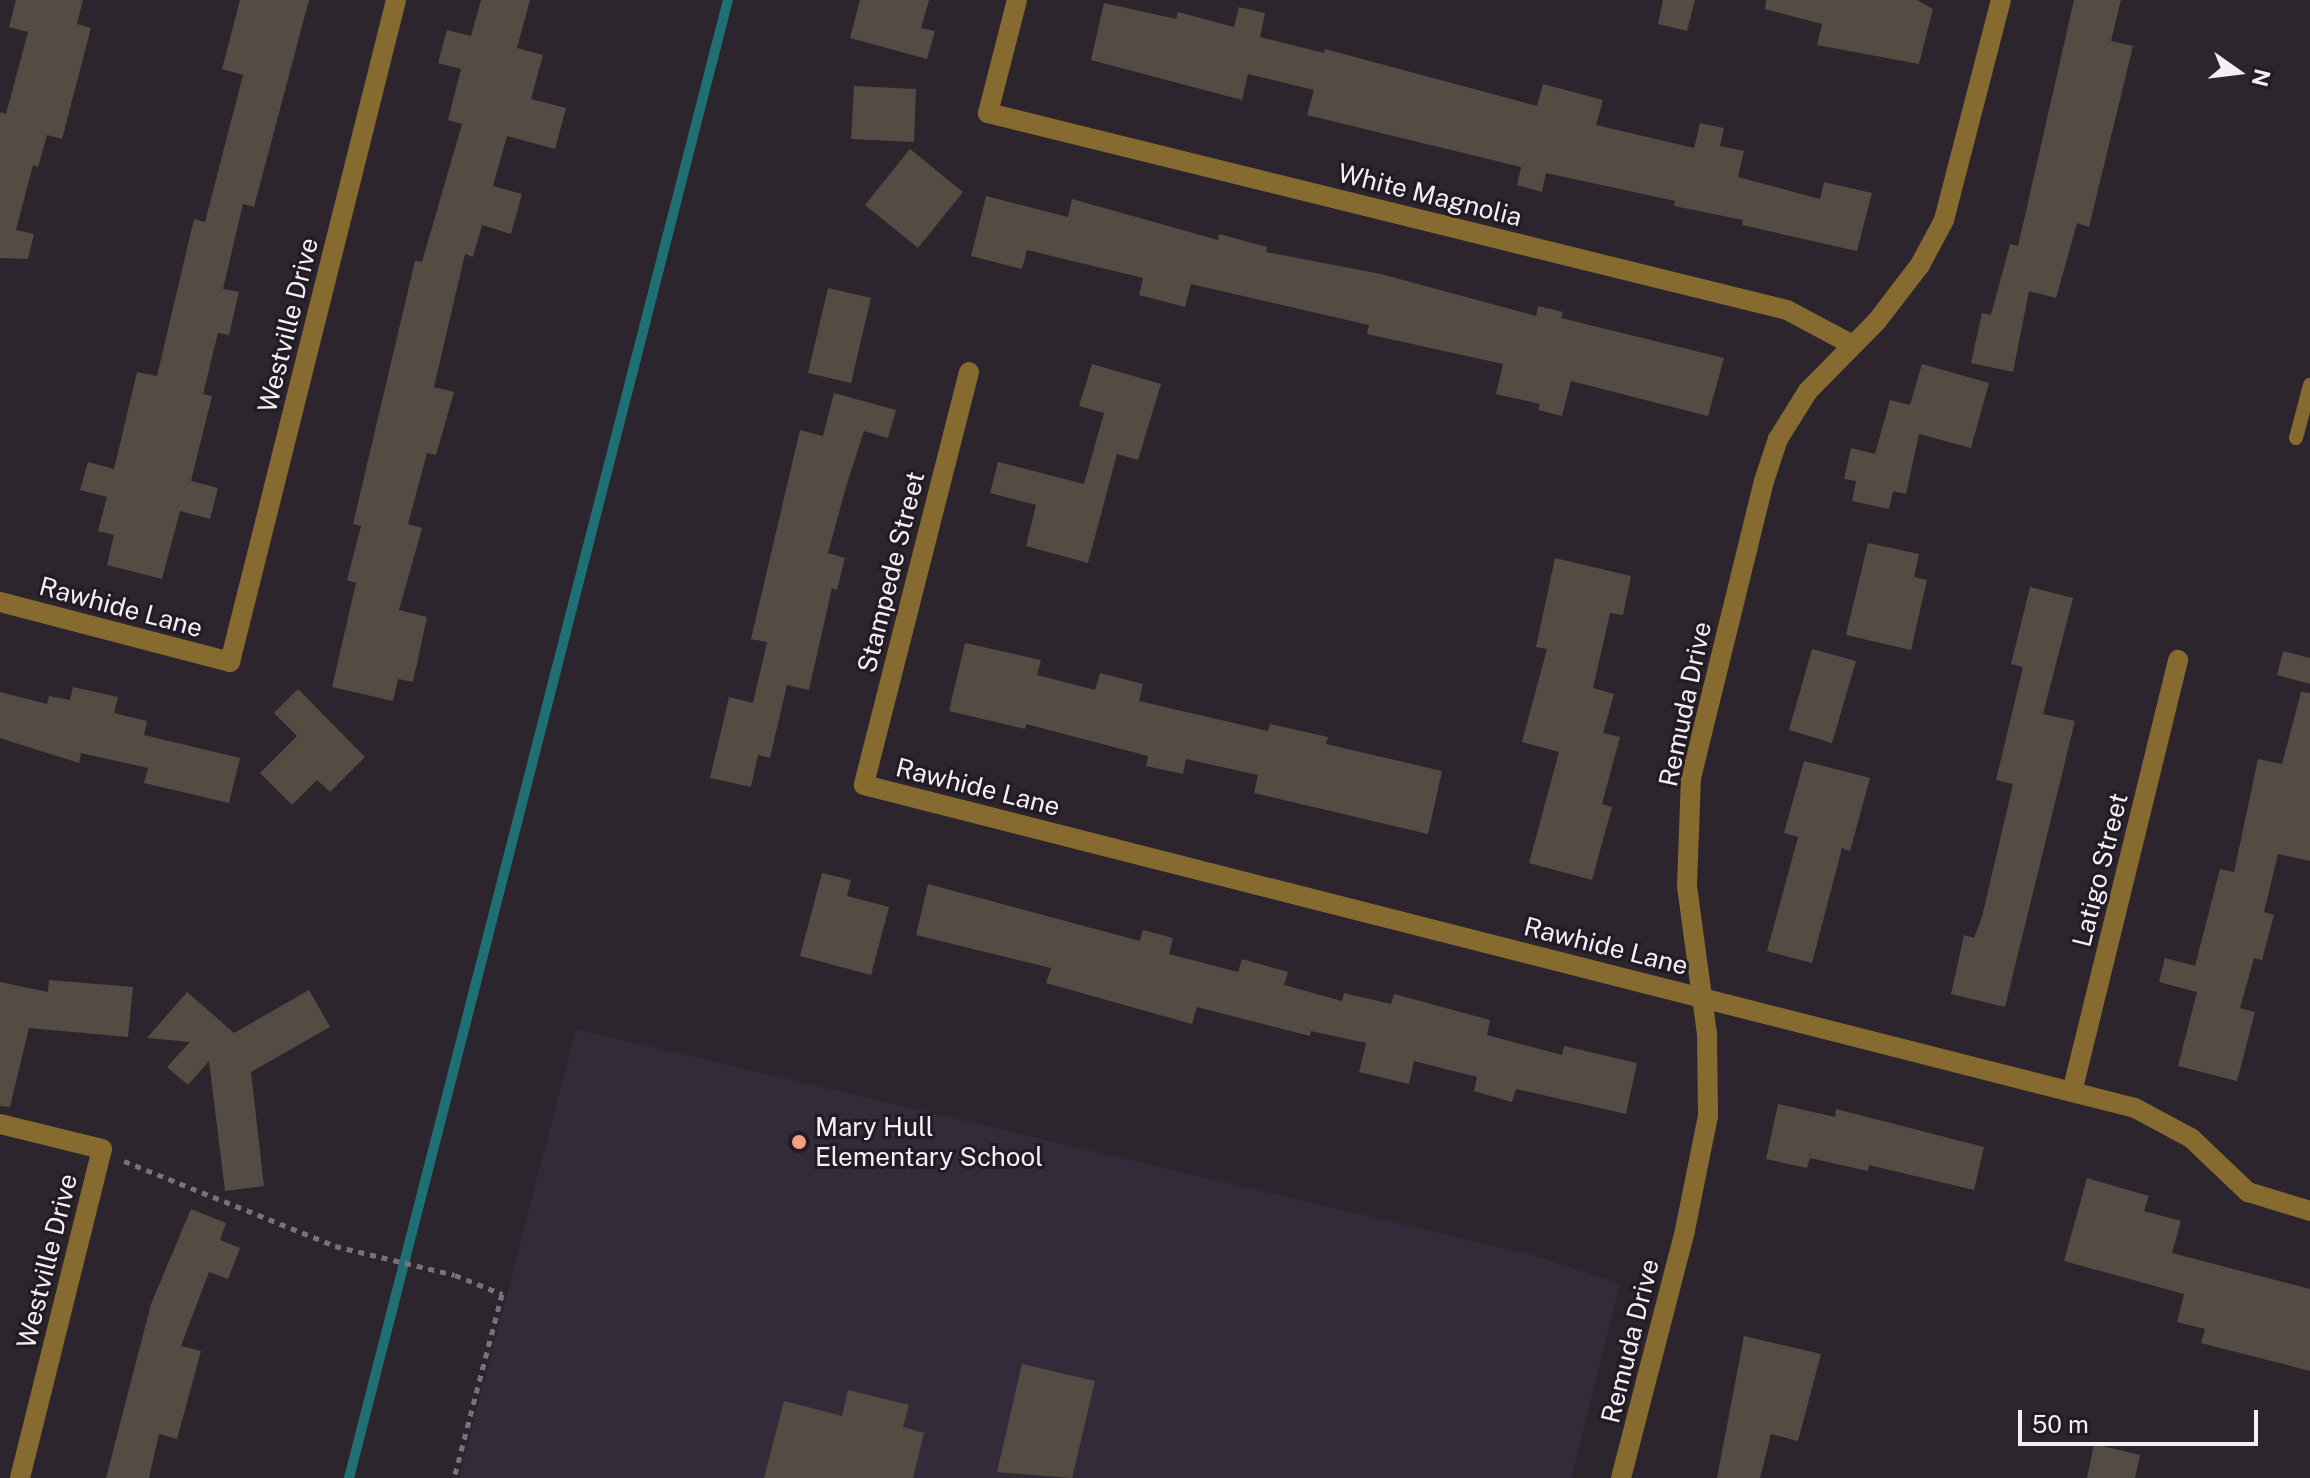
<!DOCTYPE html>
<html>
<head>
<meta charset="utf-8">
<style>
	body { margin:0 }
	#map { position:relative; width:2310px; height:1478px; overflow:hidden; background:#2c252e; font-family:"Public Sans",sans-serif }
	div>[style] { position:absolute }
	[style*='--x'] { left:calc(var(--x)*1px); top:calc(var(--y)*1px); width:calc(var(--w)*1px); rotate:calc(var(--a)*1deg) }
	.education>* { inset:0; background:#342b3a }
	.stream>* { height:10px; margin:-5px; padding:0 5px; transform-origin:5px; border-radius:5px; background:#1e7074 }
	.building>* { inset:0; background:#544c42 }
	.path>* { height:5px; margin-top:-2.5px; transform-origin:0; background:repeating-linear-gradient(90deg,#78737a 0 6px,transparent 0 12px) }
	.lane>* { height:14px; margin:-7px; padding:0 7px; transform-origin:7px; border-radius:7px; background:#866a30 }
	.street>* { height:20px; margin:-10px; padding:0 10px; transform-origin:10px; border-radius:10px; background:#866a30 }
	.dots>* { width:22px; height:22px; translate:-50% -50%; box-sizing:border-box; border:4px solid #221b24; border-radius:50% }
	span { translate:-50% -50%; white-space:nowrap; text-align:center; line-height:1.15; -webkit-text-stroke:6px #221b24; paint-order:stroke }
	.street-label { font-size:26px; color:#f3eff5 }
	.poi-label { font-size:26px; color:#f3eff5 }
	.left { translate:0 -50%; text-align:left }
	.north { position:absolute; left:2198px; top:32px; width:80px; height:80px; -webkit-text-stroke:6px #221b24; paint-order:stroke; rotate:104deg; font-size:22px; font-weight:700; line-height:32px; text-align:center; color:#f3eff5 }
	.north::after { content:''; display:block; margin:auto; width:28px; height:36px; background:#f3eff5; clip-path:polygon(50% 0,100% 100%,50% 72%,0 100%) }
	.scale { position:absolute; left:2018px; top:1410px; width:240px; height:36px; box-sizing:border-box; border:4px solid #f3eff5; border-top:0; padding-left:10px; font-size:24px; line-height:28px; white-space:nowrap; color:#f3eff5; -webkit-text-stroke:6px #221b24; paint-order:stroke }
</style>
</head>
<body>
<div id="map">
	<div class="education">
		<div style="clip-path:polygon(576px 1029px,1528px 1254px,1620px 1283px,1571px 1478px,459px 1478px)"></div>
	</div>
	<div class="stream">
		<div style="--x:349;--y:1478;--w:1526;--a:-75.62"></div>
	</div>
	<div class="building">
		<div style="clip-path:polygon(16px 0,83px 0,77px 24px,91px 28px,62px 139px,47px 135px,38px 167px,33px 165px,16px 230px,34px 234px,28px 259px,0 258px,0 112px,6px 114px,28px 32px,9px 27px)"></div>
		<div style="clip-path:polygon(240px 0,309px 0,254px 207px,243px 204px,223px 289px,239px 292px,229px 335px,218px 333px,203px 394px,212px 396px,191px 481px,218px 488px,210px 519px,180px 511px,162px 579px,107px 565px,114px 535px,98px 531px,107px 497px,80px 490px,88px 462px,114px 469px,137px 372px,157px 376px,194px 219px,205px 222px,243px 75px,222px 69px)"></div>
		<div style="clip-path:polygon(481px 0,530px 0,517px 48px,543px 55px,531px 99px,566px 108px,555px 149px,507px 136px,493px 186px,522px 194px,511px 234px,482px 225px,473px 257px,465px 254px,434px 387px,454px 392px,436px 455px,427px 453px,408px 524px,422px 528px,399px 610px,427px 617px,413px 682px,398px 679px,393px 701px,332px 687px,356px 583px,347px 580px,361px 526px,353px 524px,415px 261px,422px 262px,462px 124px,448px 120px,461px 69px,438px 63px,447px 30px,471px 36px)"></div>
		<div style="clip-path:polygon(860px 0,929px 0,921px 28px,935px 31px,927px 59px,850px 38px)"></div>
		<div style="clip-path:polygon(1663px 0,1695px 0,1687px 31px,1658px 24px)"></div>
		<div style="clip-path:polygon(1766px 0,1917px 0,1933px 9px,1919px 64px,1817px 45px,1822px 24px,1765px 9px)"></div>
		<div style="clip-path:polygon(2074px 0,2121px 0,2111px 41px,2133px 46px,2089px 227px,2077px 223px,2056px 298px,2029px 291px,2013px 372px,1971px 363px,1982px 313px,1991px 315px,2010px 244px,2018px 246px)"></div>
		<div style="clip-path:polygon(1104px 3px,1176px 19px,1178px 12px,1234px 27px,1239px 7px,1265px 13px,1260px 37px,1324px 53px,1325px 49px,1537px 106px,1543px 84px,1603px 100px,1596px 125px,1694px 148px,1700px 123px,1724px 128px,1720px 146px,1744px 151px,1738px 177px,1820px 199px,1824px 182px,1872px 193px,1857px 251px,1742px 225px,1743px 220px,1674px 206px,1675px 201px,1546px 173px,1542px 192px,1517px 185px,1521px 167px,1307px 115px,1314px 90px,1248px 74px,1242px 100px,1091px 60px)"></div>
		<div style="clip-path:polygon(854px 86px,916px 89px,914px 142px,851px 139px)"></div>
		<div style="clip-path:polygon(910px 149px,963px 192px,918px 248px,865px 205px)"></div>
		<div style="clip-path:polygon(986px 196px,1068px 217px,1072px 199px,1218px 240px,1219px 234px,1267px 247px,1266px 252px,1381px 274px,1536px 316px,1538px 306px,1563px 312px,1561px 318px,1724px 358px,1708px 416px,1571px 381px,1562px 416px,1538px 410px,1540px 404px,1496px 394px,1503px 364px,1367px 334px,1369px 325px,1191px 284px,1185px 307px,1139px 295px,1143px 278px,1027px 250px,1022px 269px,971px 256px)"></div>
		<div style="clip-path:polygon(828px 288px,871px 298px,851px 383px,808px 373px)"></div>
		<div style="clip-path:polygon(1092px 364px,1161px 384px,1138px 460px,1117px 454px,1088px 563px,1026px 546px,1036px 505px,990px 493px,998px 462px,1084px 484px,1104px 413px,1079px 406px)"></div>
		<div style="clip-path:polygon(1922px 364px,1989px 383px,1971px 448px,1919px 434px,1906px 494px,1893px 491px,1889px 509px,1852px 501px,1856px 481px,1844px 479px,1851px 448px,1875px 454px,1890px 400px,1910px 405px)"></div>
		<div style="clip-path:polygon(834px 393px,896px 410px,888px 438px,864px 431px,846px 487px,828px 553px,845px 558px,837px 590px,832px 588px,809px 690px,787px 685px,770px 758px,758px 755px,751px 787px,710px 778px,729px 697px,753px 703px,767px 642px,751px 639px,800px 430px,823px 436px)"></div>
		<div style="clip-path:polygon(1868px 543px,1919px 554px,1914px 577px,1927px 580px,1911px 650px,1846px 635px)"></div>
		<div style="clip-path:polygon(1555px 558px,1631px 576px,1623px 615px,1610px 613px,1593px 688px,1614px 694px,1603px 733px,1620px 737px,1602px 804px,1612px 807px,1592px 880px,1529px 863px,1559px 752px,1522px 742px,1547px 649px,1536px 647px)"></div>
		<div style="clip-path:polygon(2030px 587px,2073px 598px,2043px 714px,2075px 721px,2005px 1007px,1951px 994px,1964px 935px,1974px 938px,1982px 917px,2013px 784px,1996px 780px,2023px 667px,2011px 664px)"></div>
		<div style="clip-path:polygon(965px 643px,1041px 660px,1037px 675px,1095px 690px,1100px 673px,1143px 684px,1139px 701px,1268px 731px,1270px 724px,1328px 737px,1326px 744px,1442px 771px,1428px 834px,1254px 793px,1258px 775px,1186px 759px,1183px 774px,1146px 766px,1148px 756px,1026px 724px,1025px 729px,949px 711px)"></div>
		<div style="clip-path:polygon(1812px 649px,1856px 661px,1832px 743px,1789px 730px)"></div>
		<div style="clip-path:polygon(2283px 651px,2310px 658px,2310px 684px,2277px 675px)"></div>
		<div style="clip-path:polygon(73px 687px,118px 697px,114px 713px,147px 721px,144px 735px,240px 758px,229px 803px,144px 783px,148px 768px,81px 753px,79px 763px,0 738px,0 692px,47px 704px,49px 696px,70px 700px)"></div>
		<div style="clip-path:polygon(298px 689px,365px 757px,330px 792px,317px 780px,292px 805px,260px 773px,297px 736px,274px 713px)"></div>
		<div style="clip-path:polygon(2301px 692px,2310px 693px,2310px 861px,2278px 854px,2264px 912px,2274px 915px,2262px 960px,2254px 958px,2240px 1008px,2255px 1012px,2237px 1081px,2178px 1066px,2197px 992px,2159px 982px,2165px 958px,2195px 966px,2220px 869px,2234px 872px,2258px 759px,2282px 764px)"></div>
		<div style="clip-path:polygon(1804px 761px,1870px 778px,1850px 851px,1842px 848px,1812px 963px,1767px 951px,1798px 837px,1784px 833px)"></div>
		<div style="clip-path:polygon(822px 873px,851px 880px,847px 896px,889px 907px,871px 975px,800px 956px)"></div>
		<div style="clip-path:polygon(928px 884px,1140px 941px,1143px 930px,1173px 938px,1169px 954px,1238px 972px,1242px 959px,1288px 972px,1284px 985px,1342px 1001px,1344px 993px,1391px 1004px,1394px 994px,1490px 1020px,1487px 1035px,1562px 1055px,1564px 1046px,1637px 1063px,1626px 1114px,1516px 1089px,1512px 1102px,1474px 1091px,1477px 1077px,1414px 1061px,1409px 1084px,1359px 1072px,1366px 1043px,1311px 1031px,1310px 1036px,1197px 1007px,1192px 1024px,1046px 983px,1051px 968px,916px 935px)"></div>
		<div style="clip-path:polygon(49px 980px,133px 987px,128px 1037px,29px 1028px,10px 1107px,0 1106px,0 982px,48px 992px)"></div>
		<div style="clip-path:polygon(309px 990px,330px 1027px,251px 1072px,264px 1186px,225px 1191px,209px 1061px,188px 1085px,167px 1067px,190px 1042px,147px 1038px,187px 992px,234px 1033px)"></div>
		<div style="clip-path:polygon(1778px 1104px,1835px 1117px,1836px 1109px,1984px 1147px,1974px 1190px,1869px 1165px,1868px 1171px,1810px 1158px,1807px 1168px,1766px 1159px)"></div>
		<div style="clip-path:polygon(2087px 1178px,2149px 1196px,2144px 1211px,2181px 1221px,2172px 1253px,2310px 1289px,2310px 1371px,2201px 1343px,2205px 1329px,2177px 1322px,2184px 1294px,2064px 1261px)"></div>
		<div style="clip-path:polygon(191px 1209px,226px 1223px,220px 1240px,240px 1248px,228px 1279px,209px 1272px,181px 1346px,201px 1351px,177px 1439px,159px 1434px,149px 1478px,106px 1478px,151px 1304px)"></div>
		<div style="clip-path:polygon(1744px 1336px,1821px 1354px,1798px 1441px,1771px 1434px,1760px 1478px,1717px 1478px)"></div>
		<div style="clip-path:polygon(1022px 1364px,1095px 1381px,1072px 1478px,997px 1472px)"></div>
		<div style="clip-path:polygon(848px 1390px,909px 1405px,903px 1427px,924px 1433px,913px 1478px,764px 1478px,784px 1401px,842px 1416px)"></div>
		<div style="clip-path:polygon(2094px 1444px,2140px 1455px,2135px 1478px,2087px 1478px)"></div>
	</div>
	<div class="path">
		<div style="--x:124;--y:1161;--w:227;--a:21.9"></div>
		<div style="--x:335;--y:1246;--w:123;--a:13.6"></div>
		<div style="--x:455;--y:1275;--w:51;--a:22"></div>
		<div style="--x:502;--y:1294;--w:190;--a:104.6"></div>
	</div>
	<div class="lane">
		<div style="--x:2296;--y:438;--w:55;--a:-75.2"></div>
	</div>
	<div class="street">
		<div style="--x:1017;--y:0;--w:117;--a:104.4"></div>
		<div style="--x:988;--y:113;--w:823;--a:13.85"></div>
		<div style="--x:1787;--y:310;--w:72;--a:28"></div>
		<div style="--x:969;--y:372;--w:426;--a:104.3"></div>
		<div style="--x:864;--y:785;--w:1311;--a:14.26"></div>
		<div style="--x:2135;--y:1108;--w:64;--a:28.2"></div>
		<div style="--x:2191;--y:1138;--w:79;--a:43.5"></div>
		<div style="--x:2248;--y:1192;--w:65;--a:17"></div>
		<div style="--x:0;--y:602;--w:238;--a:14.6"></div>
		<div style="--x:230;--y:662;--w:682;--a:-75.92"></div>
		<div style="--x:2072;--y:1092;--w:445;--a:-76.2"></div>
		<div style="--x:0;--y:1124;--w:105;--a:13.8"></div>
		<div style="--x:102;--y:1149;--w:339;--a:104"></div>
		<div style="--x:1621;--y:1478;--w:256;--a:-75.5"></div>
		<div style="--x:1685;--y:1230;--w:116;--a:-78.6"></div>
		<div style="--x:1708;--y:1116;--w:82;--a:-90.7"></div>
		<div style="--x:1707;--y:1034;--w:149;--a:-97.7"></div>
		<div style="--x:1687;--y:886;--w:108;--a:-87.9"></div>
		<div style="--x:1691;--y:778;--w:306;--a:-76.2"></div>
		<div style="--x:1764;--y:481;--w:44;--a:-71.6"></div>
		<div style="--x:1778;--y:439;--w:57;--a:-58"></div>
		<div style="--x:1808;--y:391;--w:98;--a:-45.4"></div>
		<div style="--x:1877;--y:321;--w:71;--a:-52.5"></div>
		<div style="--x:1920;--y:265;--w:51;--a:-61.9"></div>
		<div style="--x:1944;--y:220;--w:227;--a:-75.5"></div>
	</div>
	<div class="dots">
		<div style="left:799px;top:1142px;background:#f49e89"></div>
	</div>
	<div class="street-label">
		<span style="left:1430px;top:195px;rotate:14deg">White Magnolia</span>
		<span style="left:288px;top:325px;rotate:-76deg">Westville Drive</span>
		<span style="left:891px;top:572px;rotate:-76deg">Stampede Street</span>
		<span style="left:121px;top:607px;rotate:15deg">Rawhide Lane</span>
		<span style="left:1685px;top:704px;rotate:-78deg">Remuda Drive</span>
		<span style="left:978px;top:787px;rotate:14deg">Rawhide Lane</span>
		<span style="left:2100px;top:870px;rotate:-76deg">Latigo Street</span>
		<span style="left:1606px;top:946px;rotate:14deg">Rawhide Lane</span>
		<span style="left:47px;top:1261px;rotate:-76deg">Westville Drive</span>
		<span style="left:1630px;top:1341px;rotate:-76deg">Remuda Drive</span>
	</div>
	<div class="poi-label">
		<span class="left" style="left:815px;top:1142px">Mary Hull<br>Elementary School</span>
	</div>
	<div class="north">N</div>
	<div class="scale">50 m</div>
</div>
</body>
</html>
